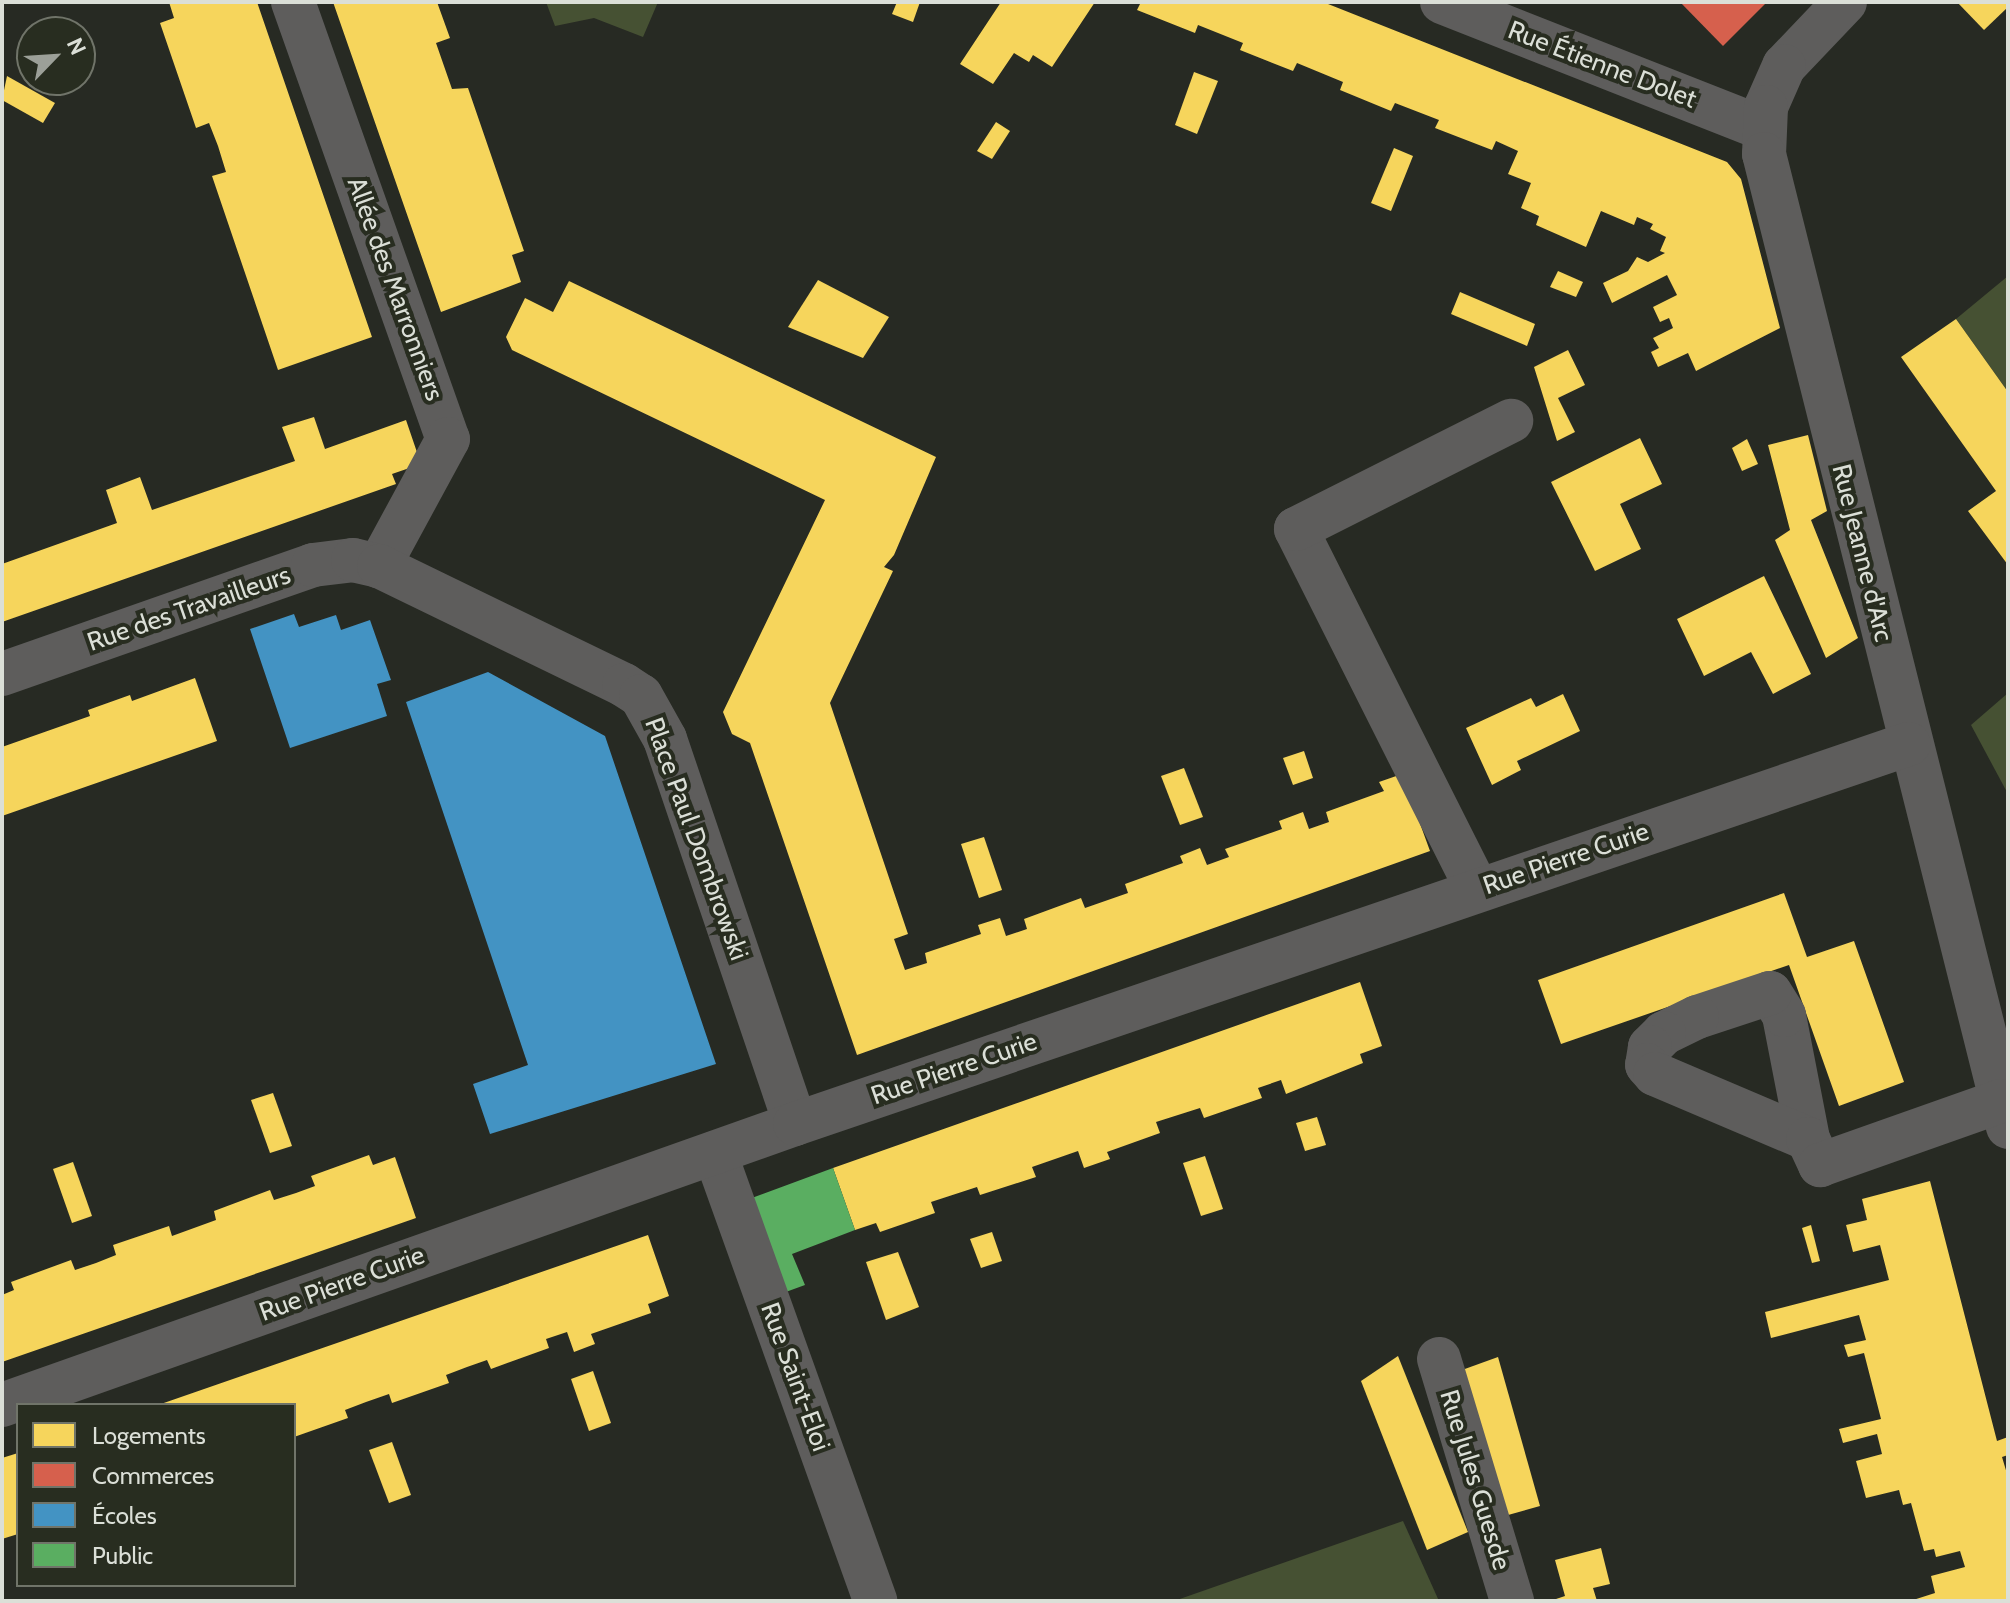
<!DOCTYPE html>
<html>
<head>
<meta charset="utf-8">
<style>
	body { margin:0 }
	#map { position:relative; width:2010px; height:1603px; overflow:hidden; background:#272a23; font-family:Cabin,sans-serif }
	div>[style] { position:absolute }
	[style*='--x'] { left:calc(var(--x)*1px); top:calc(var(--y)*1px); width:calc(var(--w)*1px); rotate:calc(var(--a)*1deg) }
	.green>* { inset:0; background:#465133 }
	.homes>* { inset:0; background:#f6d55c }
	.shops>* { inset:0; background:#d6604d }
	.schools>* { inset:0; background:#4393c3 }
	.public>* { inset:0; background:#5aae61 }
	.minor>* { height:44px; margin:-22px; padding:0 22px; transform-origin:22px; border-radius:22px; background:#5e5d5c }
	span { translate:-50% -50%; white-space:nowrap; text-align:center; line-height:1.15; -webkit-text-stroke:8px #282d20; paint-order:stroke }
	.street-label { font-size:26px; color:#dbdfd7 }
	.frame { position:absolute; inset:0; border:4px solid #dbdfd7; pointer-events:none }
	.legend { position:absolute; left:16px; top:1403px; width:280px; height:184px; box-sizing:border-box; background:#282d20; border:2px solid #707469; margin:0; padding:10px 14px; list-style:none; font-size:24px; color:#dbdfd7 }
	.legend li { display:flex; align-items:center; gap:16px; height:40px }
	.legend b { width:40px; border:2px solid #707469 }
	.north { position:absolute; left:16px; top:16px; width:80px; height:80px; box-sizing:border-box; background:#282d20; border:2px solid #707469; border-radius:50%; rotate:65deg; font-size:22px; font-weight:700; line-height:32px; text-align:center; color:#dbdfd7 }
	.north::after { content:''; display:block; margin:auto; width:28px; height:36px; background:#9ca098; clip-path:polygon(50% 0,100% 100%,50% 72%,0 100%) }
</style>
</head>
<body>
<div id="map">
	<div class="green">
		<div style="clip-path:polygon(546px 2px,658px 2px,643px 37px,594px 18px,555px 26px)"></div>
		<div style="clip-path:polygon(2008px 276px,2008px 392px,1956px 319px)"></div>
		<div style="clip-path:polygon(2008px 693px,2008px 794px,1971px 725px)"></div>
		<div style="clip-path:polygon(1403px 1521px,1439px 1601px,1174px 1601px)"></div>
	</div>
	<div class="homes">
		<div style="clip-path:polygon(169px 2px,257px 2px,372px 337px,278px 370px,212px 176px,226px 172px,218px 146px,209px 123px,196px 128px,160px 23px,174px 18px)"></div>
		<div style="clip-path:polygon(333px 2px,437px 2px,450px 38px,436px 43px,452px 89px,468px 88px,524px 251px,512px 255px,521px 282px,441px 312px)"></div>
		<div style="clip-path:polygon(897px 2px,920px 2px,913px 22px,892px 14px)"></div>
		<div style="clip-path:polygon(1001px 2px,1095px 2px,1052px 67px,1033px 55px,1029px 62px,1014px 53px,993px 84px,960px 64px)"></div>
		<div style="clip-path:polygon(1141px 2px,1323px 2px,1727px 162px,1741px 179px,1780px 328px,1696px 371px,1688px 353px,1658px 367px,1651px 352px,1659px 348px,1653px 338px,1673px 328px,1669px 318px,1660px 322px,1653px 307px,1677px 295px,1667px 275px,1612px 303px,1603px 283px,1628px 271px,1637px 257px,1648px 262px,1665px 253px,1660px 251px,1666px 237px,1650px 229px,1653px 224px,1637px 217px,1634px 225px,1601px 211px,1586px 247px,1536px 225px,1539px 216px,1521px 208px,1531px 183px,1508px 174px,1518px 151px,1496px 141px,1492px 150px,1435px 128px,1439px 120px,1395px 103px,1391px 111px,1340px 90px,1343px 82px,1297px 63px,1293px 71px,1240px 50px,1243px 43px,1198px 25px,1195px 33px,1137px 10px)"></div>
		<div style="clip-path:polygon(1957px 2px,2008px 2px,2008px 7px,1984px 30px)"></div>
		<div style="clip-path:polygon(1194px 72px,1218px 81px,1197px 134px,1175px 125px)"></div>
		<div style="clip-path:polygon(7px 76px,55px 103px,43px 123px,2px 100px)"></div>
		<div style="clip-path:polygon(996px 122px,1010px 131px,992px 159px,977px 151px)"></div>
		<div style="clip-path:polygon(1394px 148px,1413px 156px,1391px 211px,1371px 203px)"></div>
		<div style="clip-path:polygon(1558px 271px,1583px 282px,1576px 297px,1550px 287px)"></div>
		<div style="clip-path:polygon(818px 280px,889px 317px,863px 358px,788px 327px)"></div>
		<div style="clip-path:polygon(569px 281px,936px 457px,894px 555px,884px 567px,893px 571px,830px 703px,908px 934px,894px 939px,905px 970px,927px 963px,925px 953px,981px 934px,978px 925px,1000px 918px,1006px 936px,1027px 929px,1024px 919px,1081px 898px,1085px 908px,1128px 893px,1125px 884px,1183px 863px,1180px 856px,1200px 848px,1207px 865px,1229px 857px,1225px 849px,1282px 829px,1279px 821px,1303px 812px,1309px 829px,1329px 822px,1326px 812px,1384px 791px,1379px 782px,1402px 774px,1430px 851px,857px 1055px,750px 743px,732px 734px,723px 712px,825px 500px,512px 350px,506px 337px,525px 298px,553px 312px)"></div>
		<div style="clip-path:polygon(1460px 292px,1535px 324px,1527px 346px,1451px 314px)"></div>
		<div style="clip-path:polygon(1956px 319px,2008px 392px,2008px 565px,1968px 511px,1996px 491px,1901px 357px)"></div>
		<div style="clip-path:polygon(1568px 350px,1585px 385px,1558px 398px,1575px 432px,1557px 441px,1534px 367px)"></div>
		<div style="clip-path:polygon(314px 417px,325px 449px,406px 420px,421px 464px,392px 474px,396px 484px,2px 622px,2px 564px,117px 523px,106px 490px,140px 477px,152px 510px,295px 461px,282px 427px)"></div>
		<div style="clip-path:polygon(1808px 435px,1827px 511px,1811px 520px,1858px 638px,1826px 658px,1775px 540px,1790px 530px,1768px 445px)"></div>
		<div style="clip-path:polygon(1640px 438px,1662px 484px,1620px 504px,1641px 549px,1595px 571px,1551px 482px)"></div>
		<div style="clip-path:polygon(1747px 439px,1758px 464px,1742px 471px,1732px 448px)"></div>
		<div style="clip-path:polygon(1764px 576px,1811px 674px,1773px 694px,1751px 652px,1704px 676px,1677px 619px)"></div>
		<div style="clip-path:polygon(195px 678px,217px 741px,2px 816px,2px 747px,90px 716px,88px 710px,130px 695px,132px 701px)"></div>
		<div style="clip-path:polygon(1563px 694px,1580px 731px,1517px 761px,1521px 770px,1492px 785px,1466px 728px,1531px 698px,1536px 707px)"></div>
		<div style="clip-path:polygon(1304px 751px,1313px 778px,1293px 785px,1283px 758px)"></div>
		<div style="clip-path:polygon(1184px 768px,1203px 817px,1180px 825px,1161px 776px)"></div>
		<div style="clip-path:polygon(984px 837px,1002px 890px,979px 898px,961px 844px)"></div>
		<div style="clip-path:polygon(1784px 893px,1807px 957px,1854px 941px,1904px 1082px,1839px 1106px,1789px 965px,1561px 1044px,1538px 980px)"></div>
		<div style="clip-path:polygon(1360px 982px,1382px 1046px,1360px 1054px,1363px 1063px,1286px 1094px,1281px 1080px,1258px 1088px,1262px 1098px,1204px 1118px,1200px 1108px,1156px 1122px,1160px 1133px,1107px 1152px,1110px 1159px,1084px 1168px,1078px 1151px,1032px 1167px,1036px 1177px,980px 1195px,977px 1187px,931px 1202px,935px 1213px,880px 1232px,876px 1223px,855px 1230px,833px 1168px)"></div>
		<div style="clip-path:polygon(273px 1093px,292px 1146px,270px 1153px,251px 1100px)"></div>
		<div style="clip-path:polygon(1317px 1117px,1326px 1145px,1305px 1151px,1296px 1123px)"></div>
		<div style="clip-path:polygon(369px 1155px,373px 1165px,395px 1157px,416px 1218px,2px 1362px,2px 1295px,14px 1290px,11px 1282px,71px 1260px,75px 1270px,96px 1263px,116px 1255px,113px 1245px,169px 1226px,172px 1236px,216px 1220px,214px 1211px,270px 1190px,274px 1200px,296px 1193px,315px 1186px,311px 1176px)"></div>
		<div style="clip-path:polygon(1205px 1156px,1223px 1209px,1201px 1216px,1183px 1163px)"></div>
		<div style="clip-path:polygon(73px 1162px,92px 1216px,72px 1223px,53px 1169px)"></div>
		<div style="clip-path:polygon(1930px 1181px,1997px 1441px,2008px 1437px,2008px 1455px,2002px 1457px,2008px 1477px,2008px 1601px,1910px 1601px,1935px 1593px,1931px 1576px,1965px 1567px,1960px 1551px,1936px 1557px,1934px 1549px,1924px 1551px,1911px 1503px,1903px 1505px,1899px 1490px,1866px 1498px,1856px 1461px,1882px 1454px,1877px 1434px,1843px 1443px,1839px 1429px,1881px 1419px,1864px 1353px,1848px 1357px,1844px 1345px,1866px 1340px,1859px 1315px,1771px 1338px,1765px 1312px,1889px 1280px,1880px 1245px,1853px 1252px,1846px 1225px,1867px 1220px,1862px 1199px)"></div>
		<div style="clip-path:polygon(1811px 1225px,1820px 1261px,1812px 1263px,1802px 1228px)"></div>
		<div style="clip-path:polygon(992px 1232px,1002px 1261px,981px 1268px,970px 1239px)"></div>
		<div style="clip-path:polygon(648px 1235px,669px 1296px,648px 1304px,651px 1313px,591px 1334px,595px 1344px,574px 1352px,567px 1332px,546px 1339px,549px 1348px,491px 1369px,487px 1360px,467px 1367px,446px 1375px,449px 1383px,392px 1403px,389px 1394px,366px 1402px,345px 1410px,348px 1418px,294px 1437px,294px 1405px,158px 1405px)"></div>
		<div style="clip-path:polygon(898px 1252px,919px 1307px,886px 1320px,866px 1262px)"></div>
		<div style="clip-path:polygon(1398px 1356px,1468px 1532px,1427px 1550px,1361px 1381px)"></div>
		<div style="clip-path:polygon(1498px 1357px,1540px 1506px,1501px 1517px,1462px 1370px)"></div>
		<div style="clip-path:polygon(593px 1371px,611px 1423px,589px 1431px,571px 1379px)"></div>
		<div style="clip-path:polygon(392px 1442px,411px 1495px,389px 1503px,369px 1450px)"></div>
		<div style="clip-path:polygon(18px 1453px,18px 1534px,2px 1539px,2px 1458px)"></div>
		<div style="clip-path:polygon(1601px 1548px,1610px 1584px,1593px 1588px,1597px 1601px,1550px 1601px,1565px 1596px,1555px 1560px)"></div>
	</div>
	<div class="shops">
		<div style="clip-path:polygon(1680px 2px,1767px 2px,1723px 46px)"></div>
	</div>
	<div class="schools">
		<div style="clip-path:polygon(294px 614px,299px 627px,336px 615px,341px 630px,370px 620px,391px 680px,377px 684px,387px 716px,290px 748px,250px 629px)"></div>
		<div style="clip-path:polygon(488px 672px,605px 736px,716px 1064px,490px 1134px,473px 1084px,528px 1065px,406px 702px)"></div>
	</div>
	<div class="public">
		<div style="clip-path:polygon(833px 1168px,855px 1230px,792px 1254px,805px 1285px,783px 1293px,749px 1199px)"></div>
	</div>
	<div class="minor">
		<div style="--x:293;--y:2;--w:464;--a:70.5"></div>
		<div style="--x:448;--y:439;--w:145;--a:118.5"></div>
		<div style="--x:1442;--y:2;--w:344;--a:21.5"></div>
		<div style="--x:1845;--y:2;--w:88;--a:133.6"></div>
		<div style="--x:1784;--y:66;--w:45;--a:113.7"></div>
		<div style="--x:1766;--y:107;--w:47;--a:92.4"></div>
		<div style="--x:1764;--y:154;--w:1003;--a:75.92"></div>
		<div style="--x:2;--y:674;--w:330;--a:-19.3"></div>
		<div style="--x:313;--y:565;--w:40;--a:-7.1"></div>
		<div style="--x:353;--y:560;--w:27;--a:13"></div>
		<div style="--x:379;--y:566;--w:272;--a:25.9"></div>
		<div style="--x:624;--y:685;--w:20;--a:33"></div>
		<div style="--x:641;--y:696;--w:49;--a:60.8"></div>
		<div style="--x:665;--y:739;--w:406;--a:71.3"></div>
		<div style="--x:1477;--y:889;--w:403;--a:-116.7"></div>
		<div style="--x:1296;--y:529;--w:241;--a:-26.7"></div>
		<div style="--x:1808;--y:1139;--w:126;--a:-101"></div>
		<div style="--x:1784;--y:1015;--w:26;--a:-122"></div>
		<div style="--x:1770;--y:993;--w:77;--a:161.8"></div>
		<div style="--x:1697;--y:1017;--w:37;--a:154"></div>
		<div style="--x:1664;--y:1033;--w:20;--a:135"></div>
		<div style="--x:1650;--y:1047;--w:18;--a:99"></div>
		<div style="--x:1647;--y:1065;--w:12;--a:48"></div>
		<div style="--x:1655;--y:1074;--w:166;--a:23"></div>
		<div style="--x:1808;--y:1139;--w:29;--a:65"></div>
		<div style="--x:1820;--y:1165;--w:192;--a:-19.5"></div>
		<div style="--x:715;--y:1153;--w:476;--a:70.3"></div>
		<div style="--x:1439;--y:1359;--w:253;--a:73.2"></div>
		<div style="--x:2;--y:1405;--w:841;--a:-19.51"></div>
		<div style="--x:795;--y:1124;--w:1177;--a:-18.84"></div>
	</div>
	<div class="street-label">
		<span style="left:1602px;top:65px;rotate:21deg">Rue Étienne Dolet</span>
		<span style="left:395px;top:289px;rotate:70deg">Allée des Marronniers</span>
		<span style="left:1862px;top:553px;rotate:76deg">Rue Jeanne d'Arc</span>
		<span style="left:189px;top:609px;rotate:-19deg">Rue des Travailleurs</span>
		<span style="left:696px;top:839px;rotate:70deg">Place Paul Dombrowski</span>
		<span style="left:1566px;top:859px;rotate:-19deg">Rue Pierre Curie</span>
		<span style="left:954px;top:1069px;rotate:-19deg">Rue Pierre Curie</span>
		<span style="left:342px;top:1284px;rotate:-20deg">Rue Pierre Curie</span>
		<span style="left:795px;top:1377px;rotate:70deg">Rue Saint-Eloi</span>
		<span style="left:1475px;top:1480px;rotate:73deg">Rue Jules Guesde</span>
	</div>
	<div class="frame"></div>
	<ul class="legend">
	<li><b style="height:22px;background:#f6d55c"></b>Logements</li>
	<li><b style="height:22px;background:#d6604d"></b>Commerces</li>
	<li><b style="height:22px;background:#4393c3"></b>Écoles</li>
	<li><b style="height:22px;background:#5aae61"></b>Public</li>
	</ul>
	<div class="north">N</div>
</div>
</body>
</html>
